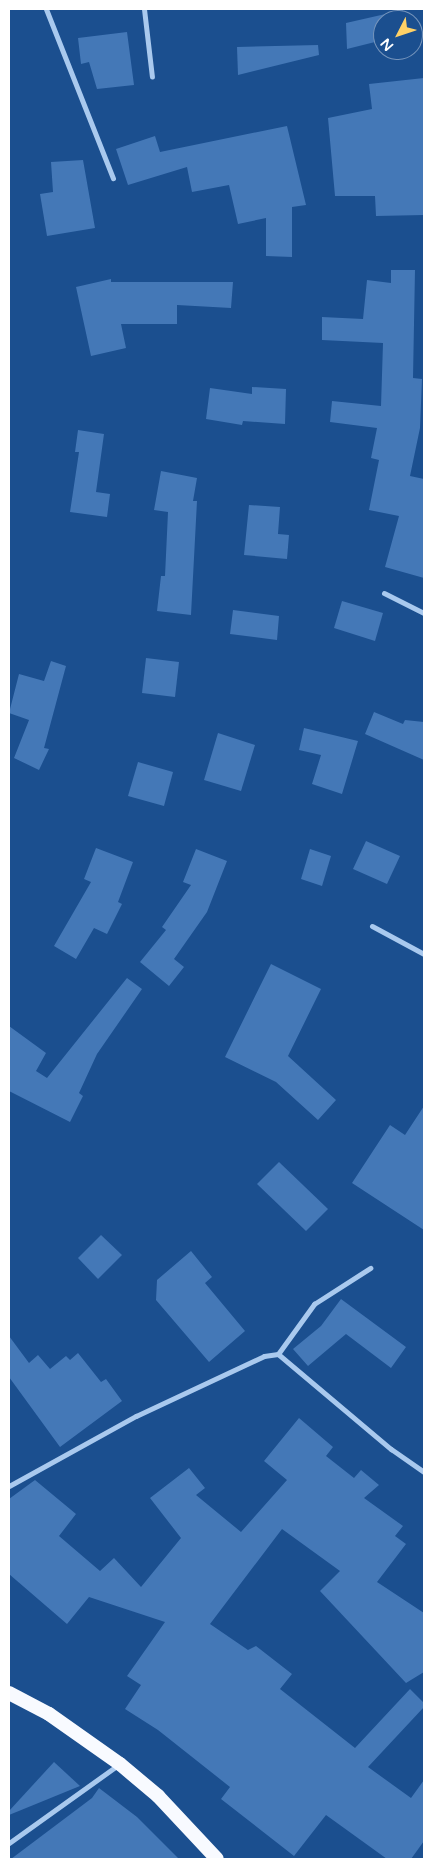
<!DOCTYPE html>
<html>
<head>
<meta charset="utf-8">
<style>
	body { margin:0 }
	#map { position:relative; width:433px; height:1868px; overflow:hidden; background:#1b4f8f; font-family:"Varela Round",sans-serif }
	div>[style] { position:absolute }
	[style*='--x'] { left:calc(var(--x)*1px); top:calc(var(--y)*1px); width:calc(var(--w)*1px); rotate:calc(var(--a)*1deg) }
	.building>* { inset:0; background:#4478b7 }
	.minor>* { height:5px; margin:-2.5px; padding:0 2.5px; transform-origin:2.5px; border-radius:2.5px; background:#a9c9ee }
	.trunk>* { height:14px; margin:-7px; padding:0 7px; transform-origin:7px; border-radius:7px; background:#f8faff }
	span { translate:-50% -50%; white-space:nowrap; text-align:center; line-height:1.15; -webkit-text-stroke:4px #1b4f8f; paint-order:stroke }
	.frame { position:absolute; inset:0; border:10px solid #fff; pointer-events:none }
	.north { position:absolute; left:373px; top:10px; width:50px; height:50px; box-sizing:border-box; background:#1b4f8f; border:1px solid #7695bc; border-radius:50%; rotate:229deg; font-size:14px; font-weight:700; line-height:20px; text-align:center; color:#fff }
	.north::after { content:''; display:block; margin:auto; width:18px; height:22px; background:#ffd166; clip-path:polygon(50% 0,100% 100%,50% 72%,0 100%) }
</style>
</head>
<body>
<div id="map">
	<div class="building">
		<div style="clip-path:polygon(403px 10px,405px 20px,383px 20px,383px 40px,347px 49px,346px 23px)"></div>
		<div style="clip-path:polygon(127px 32px,134px 85px,97px 89px,89px 62px,81px 64px,78px 38px)"></div>
		<div style="clip-path:polygon(318px 45px,319px 55px,238px 75px,237px 47px)"></div>
		<div style="clip-path:polygon(424px 78px,424px 215px,376px 216px,375px 196px,335px 196px,328px 118px,372px 109px,369px 84px)"></div>
		<div style="clip-path:polygon(287px 126px,306px 205px,292px 207px,292px 257px,266px 256px,266px 218px,238px 224px,229px 185px,192px 192px,187px 167px,128px 185px,116px 149px,155px 136px,160px 152px)"></div>
		<div style="clip-path:polygon(83px 160px,95px 228px,47px 236px,40px 194px,53px 192px,51px 162px)"></div>
		<div style="clip-path:polygon(391px 270px,415px 270px,413px 378px,422px 379px,420px 428px,410px 476px,424px 479px,424px 578px,385px 567px,399px 516px,369px 510px,379px 460px,371px 458px,377px 428px,330px 422px,332px 401px,381px 406px,383px 343px,322px 340px,322px 317px,363px 319px,367px 280px,391px 283px)"></div>
		<div style="clip-path:polygon(111px 279px,111px 282px,233px 282px,231px 308px,177px 305px,177px 324px,121px 324px,126px 348px,91px 356px,76px 287px)"></div>
		<div style="clip-path:polygon(252px 387px,286px 389px,285px 424px,243px 421px,242px 425px,206px 419px,210px 388px,252px 394px)"></div>
		<div style="clip-path:polygon(78px 430px,104px 434px,96px 492px,110px 494px,107px 517px,70px 512px,79px 452px,75px 452px)"></div>
		<div style="clip-path:polygon(161px 471px,197px 478px,193px 501px,197px 501px,191px 615px,157px 611px,161px 576px,165px 576px,168px 512px,154px 510px)"></div>
		<div style="clip-path:polygon(249px 505px,280px 507px,278px 534px,289px 535px,287px 559px,244px 555px)"></div>
		<div style="clip-path:polygon(342px 601px,383px 613px,375px 641px,334px 628px)"></div>
		<div style="clip-path:polygon(233px 610px,279px 616px,277px 640px,230px 634px)"></div>
		<div style="clip-path:polygon(146px 658px,179px 662px,175px 697px,142px 693px)"></div>
		<div style="clip-path:polygon(51px 661px,66px 666px,44px 748px,49px 749px,39px 770px,14px 758px,29px 720px,9px 713px,19px 674px,44px 681px)"></div>
		<div style="clip-path:polygon(374px 712px,403px 724px,405px 720px,424px 722px,424px 760px,365px 734px)"></div>
		<div style="clip-path:polygon(304px 728px,358px 741px,342px 794px,312px 784px,321px 755px,299px 750px)"></div>
		<div style="clip-path:polygon(218px 733px,255px 745px,241px 791px,204px 780px)"></div>
		<div style="clip-path:polygon(138px 762px,173px 772px,164px 806px,128px 796px)"></div>
		<div style="clip-path:polygon(366px 841px,400px 856px,387px 884px,353px 869px)"></div>
		<div style="clip-path:polygon(96px 848px,133px 862px,118px 902px,122px 904px,107px 934px,94px 928px,76px 959px,54px 946px,91px 882px,84px 879px)"></div>
		<div style="clip-path:polygon(196px 849px,227px 861px,207px 912px,174px 959px,184px 967px,169px 986px,140px 962px,166px 930px,162px 927px,191px 885px,183px 882px)"></div>
		<div style="clip-path:polygon(310px 849px,331px 856px,322px 886px,301px 879px)"></div>
		<div style="clip-path:polygon(271px 964px,321px 989px,288px 1056px,336px 1100px,318px 1120px,276px 1082px,225px 1057px)"></div>
		<div style="clip-path:polygon(127px 978px,142px 989px,97px 1054px,79px 1093px,83px 1096px,70px 1122px,9px 1091px,9px 1026px,46px 1053px,36px 1071px,47px 1078px)"></div>
		<div style="clip-path:polygon(424px 1106px,424px 1230px,352px 1183px,390px 1125px,405px 1135px)"></div>
		<div style="clip-path:polygon(279px 1162px,328px 1209px,306px 1231px,257px 1184px)"></div>
		<div style="clip-path:polygon(101px 1235px,122px 1255px,98px 1279px,78px 1258px)"></div>
		<div style="clip-path:polygon(191px 1251px,212px 1277px,205px 1283px,245px 1331px,209px 1362px,156px 1300px,157px 1280px)"></div>
		<div style="clip-path:polygon(341px 1299px,406px 1347px,391px 1368px,346px 1334px,308px 1366px,293px 1349px,321px 1326px)"></div>
		<div style="clip-path:polygon(9px 1336px,29px 1363px,38px 1355px,50px 1369px,66px 1356px,70px 1360px,78px 1353px,101px 1382px,106px 1379px,122px 1401px,60px 1447px,9px 1377px)"></div>
		<div style="clip-path:polygon(299px 1418px,333px 1447px,326px 1456px,354px 1478px,361px 1470px,379px 1485px,364px 1498px,403px 1526px,395px 1536px,406px 1544px,377px 1582px,424px 1613px,424px 1672px,406px 1683px,320px 1591px,340px 1571px,282px 1529px,210px 1624px,248px 1650px,256px 1646px,292px 1674px,280px 1689px,355px 1748px,410px 1689px,424px 1703px,424px 1707px,368px 1767px,411px 1798px,424px 1780px,424px 1841px,411px 1859px,387px 1859px,326px 1815px,294px 1856px,221px 1799px,230px 1787px,158px 1730px,125px 1709px,141px 1685px,127px 1676px,165px 1622px,89px 1597px,67px 1624px,9px 1574px,9px 1499px,35px 1480px,76px 1514px,59px 1536px,100px 1571px,114px 1558px,141px 1587px,181px 1538px,150px 1498px,189px 1468px,205px 1488px,196px 1495px,241px 1532px,287px 1480px,264px 1461px)"></div>
		<div style="clip-path:polygon(54px 1762px,80px 1786px,9px 1815px,9px 1811px)"></div>
		<div style="clip-path:polygon(99px 1788px,137px 1817px,179px 1859px,11px 1859px,92px 1798px)"></div>
	</div>
	<div class="minor">
		<div style="--x:46;--y:9;--w:182;--a:68.4"></div>
		<div style="--x:144;--y:9;--w:68;--a:83.3"></div>
		<div style="--x:384;--y:593;--w:45;--a:26.6"></div>
		<div style="--x:372;--y:926;--w:59;--a:28.3"></div>
		<div style="--x:278;--y:1354;--w:62;--a:-54.2"></div>
		<div style="--x:314;--y:1304;--w:67;--a:-32.7"></div>
		<div style="--x:9;--y:1486;--w:145;--a:-28.9"></div>
		<div style="--x:136;--y:1416;--w:141;--a:-25.1"></div>
		<div style="--x:264;--y:1356;--w:14;--a:-8"></div>
		<div style="--x:278;--y:1354;--w:148;--a:40.1"></div>
		<div style="--x:391;--y:1449;--w:40;--a:34.9"></div>
		<div style="--x:9;--y:1843;--w:134;--a:-35.6"></div>
	</div>
	<div class="trunk">
		<div style="--x:9;--y:1693;--w:45;--a:27.7"></div>
		<div style="--x:49;--y:1714;--w:87;--a:35.2"></div>
		<div style="--x:120;--y:1764;--w:50;--a:40.1"></div>
		<div style="--x:158;--y:1796;--w:86;--a:46.9"></div>
	</div>
	<div class="frame"></div>
	<div class="north">N</div>
</div>
</body>
</html>
